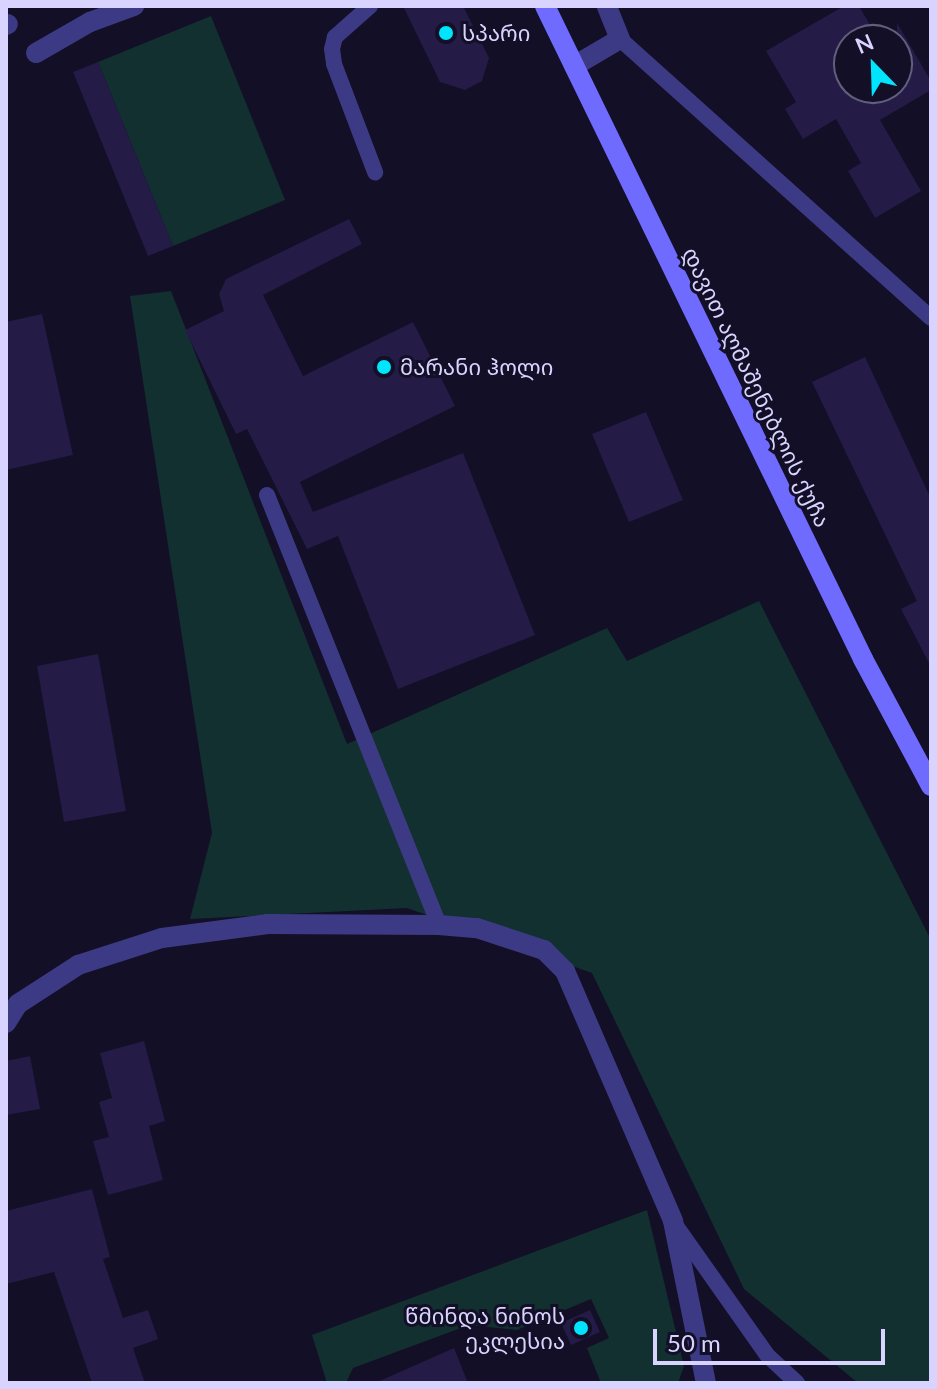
<!DOCTYPE html>
<html>
<head>
<meta charset="utf-8">
<style>
	body { margin:0 }
	#map { position:relative; width:937px; height:1389px; overflow:hidden; background:#130f26; font-family:Lato,"Noto Sans Georgian",sans-serif }
	div>[style] { position:absolute }
	[style*='--x'] { left:calc(var(--x)*1px); top:calc(var(--y)*1px); width:calc(var(--w)*1px); rotate:calc(var(--a)*1deg) }
	.green>* { inset:0; background:#12302f }
	.building>* { inset:0; background:#241b47 }
	.lane>* { height:16px; margin:-8px; padding:0 8px; transform-origin:8px; border-radius:8px; background:#3d3a85 }
	.street>* { height:20px; margin:-10px; padding:0 10px; transform-origin:10px; border-radius:10px; background:#3d3a85 }
	.secondary>* { height:20px; margin:-10px; padding:0 10px; transform-origin:10px; border-radius:10px; background:#6f6bff }
	.dots>* { width:22px; height:22px; translate:-50% -50%; box-sizing:border-box; border:4px solid #130f26; border-radius:50% }
	span { translate:-50% -50%; white-space:nowrap; text-align:center; line-height:1.15; -webkit-text-stroke:6px #130f26; paint-order:stroke }
	.poi-label { font-size:22px; color:#d9d4ff }
	.left { translate:0 -50%; text-align:left }
	.right { translate:-100% -50%; text-align:right }
	.street-label { font-size:22px; color:#d9d4ff }
	.frame { position:absolute; inset:0; border:8px solid #d9d4ff; pointer-events:none }
	.north { position:absolute; left:833px; top:24px; width:80px; height:80px; box-sizing:border-box; background:#130f26; border:2px solid #625e7d; border-radius:50%; rotate:337deg; font-size:22px; font-weight:700; line-height:32px; text-align:center; color:#d9d4ff }
	.north::after { content:''; display:block; margin:auto; width:28px; height:36px; background:#00e5ff; clip-path:polygon(50% 0,100% 100%,50% 72%,0 100%) }
	.scale { position:absolute; left:653px; top:1329px; width:232px; height:36px; box-sizing:border-box; border:4px solid #d9d4ff; border-top:0; padding-left:10px; font-size:24px; line-height:28px; white-space:nowrap; color:#d9d4ff; -webkit-text-stroke:6px #130f26; paint-order:stroke }
</style>
</head>
<body>
<div id="map">
	<div class="green">
		<div style="clip-path:polygon(211px 16px,285px 200px,173px 246px,98px 62px)"></div>
		<div style="clip-path:polygon(171px 291px,347px 744px,607px 628px,627px 661px,759px 601px,931px 940px,931px 1383px,858px 1383px,744px 1289px,592px 973px,407px 908px,190px 919px,212px 833px,130px 296px)"></div>
		<div style="clip-path:polygon(647px 1210px,684px 1366px,678px 1383px,601px 1383px,587px 1348px,609px 1338px,591px 1299px,517px 1330px,469px 1325px,353px 1368px,346px 1383px,327px 1383px,312px 1335px)"></div>
	</div>
	<div class="building">
		<div style="clip-path:polygon(403px 6px,463px 6px,489px 58px,482px 81px,465px 90px,440px 82px)"></div>
		<div style="clip-path:polygon(844px 6px,859px 6px,879px 40px,849px 40px,849px 88px,897px 88px,897px 23px,931px 81px,931px 90px,880px 120px,921px 191px,875px 218px,848px 171px,861px 163px,836px 119px,803px 139px,785px 109px,796px 102px,766px 51px)"></div>
		<div style="clip-path:polygon(98px 62px,173px 246px,148px 256px,73px 72px)"></div>
		<div style="clip-path:polygon(349px 219px,362px 244px,263px 295px,303px 376px,413px 322px,455px 406px,300px 482px,313px 512px,463px 453px,535px 635px,398px 689px,338px 536px,307px 549px,247px 429px,236px 434px,185px 330px,224px 311px,219px 294px,226px 279px)"></div>
		<div style="clip-path:polygon(42px 314px,73px 455px,6px 470px,6px 322px)"></div>
		<div style="clip-path:polygon(865px 357px,931px 499px,931px 667px,901px 609px,917px 601px,812px 382px)"></div>
		<div style="clip-path:polygon(646px 412px,683px 500px,629px 522px,592px 434px)"></div>
		<div style="clip-path:polygon(98px 654px,126px 811px,64px 822px,37px 666px)"></div>
		<div style="clip-path:polygon(144px 1041px,165px 1121px,149px 1126px,163px 1180px,108px 1195px,93px 1141px,109px 1137px,99px 1102px,112px 1098px,100px 1053px)"></div>
		<div style="clip-path:polygon(30px 1056px,40px 1109px,6px 1115px,6px 1061px)"></div>
		<div style="clip-path:polygon(92px 1189px,110px 1257px,103px 1259px,123px 1318px,148px 1310px,158px 1339px,133px 1348px,145px 1383px,92px 1383px,54px 1272px,6px 1284px,6px 1211px)"></div>
		<div style="clip-path:polygon(590px 1310px,600px 1332px,571px 1345px,561px 1323px)"></div>
		<div style="clip-path:polygon(454px 1348px,468px 1383px,375px 1383px)"></div>
	</div>
	<div class="lane">
		<div style="--x:370;--y:6;--w:47;--a:138.5"></div>
		<div style="--x:335;--y:37;--w:12;--a:104"></div>
		<div style="--x:332;--y:49;--w:15;--a:82"></div>
		<div style="--x:334;--y:64;--w:116;--a:69.2"></div>
		<div style="--x:620;--y:39;--w:418;--a:41.9"></div>
		<div style="--x:267;--y:495;--w:463;--a:68.2"></div>
		<div style="--x:674;--y:1223;--w:161;--a:54.8"></div>
		<div style="--x:767;--y:1355;--w:41;--a:43"></div>
	</div>
	<div class="street">
		<div style="--x:6;--y:25;--w:2;--a:-27"></div>
		<div style="--x:36;--y:53;--w:62;--a:-29.9"></div>
		<div style="--x:90;--y:22;--w:47;--a:-20"></div>
		<div style="--x:574;--y:66;--w:53;--a:-30.4"></div>
		<div style="--x:620;--y:39;--w:35;--a:-112"></div>
		<div style="--x:6;--y:1023;--w:22;--a:-58"></div>
		<div style="--x:18;--y:1004;--w:72;--a:-33"></div>
		<div style="--x:78;--y:965;--w:88;--a:-17.8"></div>
		<div style="--x:162;--y:938;--w:107;--a:-7.5"></div>
		<div style="--x:268;--y:924;--w:171;--a:0.3"></div>
		<div style="--x:439;--y:925;--w:38;--a:5"></div>
		<div style="--x:477;--y:928;--w:71;--a:18.2"></div>
		<div style="--x:544;--y:950;--w:30;--a:45"></div>
		<div style="--x:565;--y:971;--w:272;--a:66.6"></div>
		<div style="--x:673;--y:1221;--w:165;--a:78.5"></div>
	</div>
	<div class="secondary">
		<div style="--x:545;--y:6;--w:726;--a:64.03"></div>
		<div style="--x:863;--y:659;--w:144;--a:61.8"></div>
	</div>
	<div class="dots">
		<div style="left:446px;top:33px;background:#00e5ff"></div>
		<div style="left:384px;top:367px;background:#00e5ff"></div>
		<div style="left:581px;top:1328px;background:#00e5ff"></div>
	</div>
	<div class="poi-label">
		<span class="left" style="left:462px;top:33px">სპარი</span>
		<span class="left" style="left:400px;top:367px">მარანი ჰოლი</span>
		<span class="right" style="left:565px;top:1328px">წმინდა ნინოს<br>ეკლესია</span>
	</div>
	<div class="street-label">
		<span style="left:757px;top:387px;rotate:64deg">დავით აღმაშენებლის ქუჩა</span>
	</div>
	<div class="frame"></div>
	<div class="north">N</div>
	<div class="scale">50 m</div>
</div>
</body>
</html>
